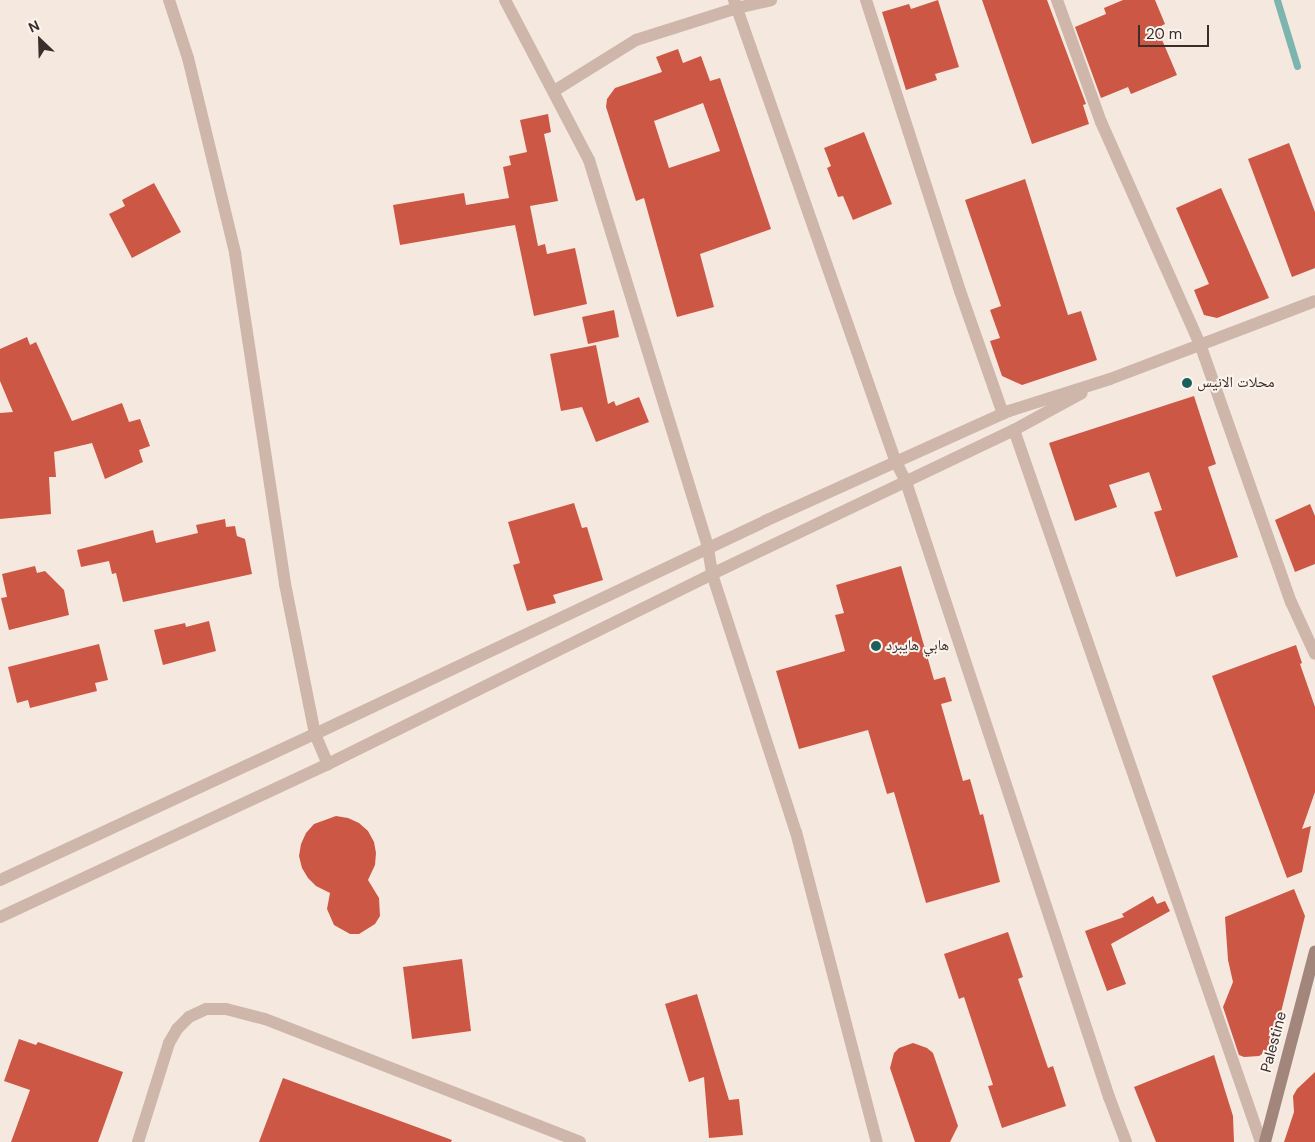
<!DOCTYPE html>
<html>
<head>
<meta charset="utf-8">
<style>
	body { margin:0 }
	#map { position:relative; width:1315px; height:1142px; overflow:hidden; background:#f5e8df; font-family:"DM Sans","Noto Naskh Arabic",sans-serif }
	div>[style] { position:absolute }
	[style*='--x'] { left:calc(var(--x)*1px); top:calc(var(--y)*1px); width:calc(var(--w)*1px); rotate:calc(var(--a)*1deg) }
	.stream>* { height:7px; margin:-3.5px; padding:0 3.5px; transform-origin:3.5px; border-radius:3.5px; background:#7cb4b0 }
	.building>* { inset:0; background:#cd5745 }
	.minor>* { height:12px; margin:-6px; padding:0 6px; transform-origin:6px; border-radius:6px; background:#ceb6aa }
	.tertiary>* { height:12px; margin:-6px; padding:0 6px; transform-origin:6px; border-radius:6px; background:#ceb6aa }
	.secondary>* { height:12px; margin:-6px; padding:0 6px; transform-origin:6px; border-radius:6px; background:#a2857b }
	.dots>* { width:14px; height:14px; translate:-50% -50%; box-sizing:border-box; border:2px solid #fbf3ed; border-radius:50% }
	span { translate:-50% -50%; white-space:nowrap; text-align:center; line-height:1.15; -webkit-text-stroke:4px #fbf3ed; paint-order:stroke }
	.poi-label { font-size:15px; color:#3b2d2a }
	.left { translate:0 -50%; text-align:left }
	.street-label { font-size:15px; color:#3b2d2a }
	.north { position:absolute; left:15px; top:15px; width:50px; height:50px; -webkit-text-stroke:4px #fbf3ed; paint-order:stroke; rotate:336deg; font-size:14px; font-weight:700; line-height:20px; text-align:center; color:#3b2d2a }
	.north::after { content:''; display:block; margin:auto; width:18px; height:22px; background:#3b2d2a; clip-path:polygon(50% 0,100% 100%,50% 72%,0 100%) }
	.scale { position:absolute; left:1138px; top:25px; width:71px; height:22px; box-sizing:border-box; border:2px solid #3b2d2a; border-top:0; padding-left:6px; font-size:15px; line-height:18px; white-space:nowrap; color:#3b2d2a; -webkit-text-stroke:4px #fbf3ed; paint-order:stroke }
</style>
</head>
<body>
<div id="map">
	<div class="stream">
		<div style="--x:1277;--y:0;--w:69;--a:73.1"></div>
	</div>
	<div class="building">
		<div style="clip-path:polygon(938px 0,959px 67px,935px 74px,937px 80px,906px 90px,882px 12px,909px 4px,911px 9px)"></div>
		<div style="clip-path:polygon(982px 0,1047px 0,1086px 104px,1083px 105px,1089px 124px,1032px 144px)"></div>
		<div style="clip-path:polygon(1123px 0,1155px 0,1165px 24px,1157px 28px,1177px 75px,1131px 94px,1128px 87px,1101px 98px,1075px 27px,1106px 14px,1104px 8px)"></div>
		<div style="clip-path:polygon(evenodd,678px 49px,683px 63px,701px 56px,710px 81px,720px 78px,771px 229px,700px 254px,714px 307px,677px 317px,644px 198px,636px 201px,606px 107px,607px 99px,615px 88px,662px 72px,656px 57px,678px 49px,703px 103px,720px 151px,669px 168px,654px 121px,703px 103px)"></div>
		<div style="clip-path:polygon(548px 114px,551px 132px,544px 134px,558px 201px,530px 206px,538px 246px,545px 244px,547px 254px,575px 248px,587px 304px,534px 316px,515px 225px,400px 245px,393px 205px,464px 193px,466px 205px,509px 198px,503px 167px,511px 165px,509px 156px,527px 152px,520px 120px)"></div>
		<div style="clip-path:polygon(864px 132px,892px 204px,853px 220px,843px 196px,838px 197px,827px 168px,831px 166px,824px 148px)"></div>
		<div style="clip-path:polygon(1289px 143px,1315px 212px,1315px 268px,1292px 277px,1248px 159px)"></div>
		<div style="clip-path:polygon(1025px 179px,1068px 315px,1081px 311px,1097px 360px,1022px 385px,1002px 376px,990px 341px,1000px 338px,990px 310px,1001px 306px,965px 200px)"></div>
		<div style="clip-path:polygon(154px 183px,181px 232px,132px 258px,109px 214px,125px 206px,122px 200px)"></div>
		<div style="clip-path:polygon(1221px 188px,1269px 298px,1217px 318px,1204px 315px,1194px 290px,1209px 284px,1176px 208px)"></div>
		<div style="clip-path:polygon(614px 310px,619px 337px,588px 344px,582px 317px)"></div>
		<div style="clip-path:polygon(27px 337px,30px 345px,36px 342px,72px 421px,122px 403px,129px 422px,140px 419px,150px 446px,139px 450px,143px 462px,105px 479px,92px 443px,54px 452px,56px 477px,49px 477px,51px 514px,0 519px,0 413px,13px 412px,0 381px,0 349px)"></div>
		<div style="clip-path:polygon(596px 345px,608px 404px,614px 401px,616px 406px,639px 397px,649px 422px,596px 442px,582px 407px,561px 411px,550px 354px)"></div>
		<div style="clip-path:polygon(1194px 396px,1216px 464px,1208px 467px,1238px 557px,1176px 577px,1154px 512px,1162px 510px,1149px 472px,1109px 485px,1117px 507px,1075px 521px,1049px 443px)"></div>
		<div style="clip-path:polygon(574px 503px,582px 528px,587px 527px,603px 580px,553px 595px,556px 603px,527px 611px,513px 565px,520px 563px,508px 522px)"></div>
		<div style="clip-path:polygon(1310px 504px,1315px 516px,1315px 564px,1295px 572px,1275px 520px)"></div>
		<div style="clip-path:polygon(225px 519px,226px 527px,235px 526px,237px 536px,245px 539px,252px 574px,123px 602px,116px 573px,112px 574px,109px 561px,81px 567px,77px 550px,153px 530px,156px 543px,198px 533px,196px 525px)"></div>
		<div style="clip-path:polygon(35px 566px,37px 573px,45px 571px,64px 590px,69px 615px,9px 630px,1px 598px,7px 597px,2px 574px)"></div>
		<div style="clip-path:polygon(901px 566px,934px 680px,945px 677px,952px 701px,941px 704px,963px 781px,970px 779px,980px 815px,983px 814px,1000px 882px,926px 903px,894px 792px,887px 794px,868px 730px,799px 749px,776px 671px,845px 651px,835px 615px,844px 613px,836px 585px)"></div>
		<div style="clip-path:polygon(209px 621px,216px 651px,163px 665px,154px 630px,185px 623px,186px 627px)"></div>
		<div style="clip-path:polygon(99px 644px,108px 680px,95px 683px,97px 691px,30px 708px,28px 700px,17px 703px,8px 667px)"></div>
		<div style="clip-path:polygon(1296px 645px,1302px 663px,1300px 664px,1315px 707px,1315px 792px,1302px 829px,1311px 826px,1302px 872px,1287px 878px,1212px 676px)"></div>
		<div style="clip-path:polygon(336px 816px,348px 818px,359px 823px,368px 831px,374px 842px,376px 853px,375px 865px,368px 880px,379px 898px,380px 916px,375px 924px,359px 934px,350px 934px,334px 925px,327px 909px,330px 893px,316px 886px,308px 878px,302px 868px,299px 856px,301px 844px,306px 833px,314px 824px)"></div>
		<div style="clip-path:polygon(1294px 889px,1305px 916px,1272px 1048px,1259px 1056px,1244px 1057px,1239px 1055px,1223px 1007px,1233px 982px,1228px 960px,1225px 917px)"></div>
		<div style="clip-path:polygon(1153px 896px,1157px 904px,1165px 901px,1170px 911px,1111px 944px,1126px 984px,1107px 991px,1085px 931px,1124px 917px,1122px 914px)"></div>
		<div style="clip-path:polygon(1008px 932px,1023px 977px,1018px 979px,1048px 1068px,1053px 1066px,1066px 1106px,1002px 1128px,988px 1086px,993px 1085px,964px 997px,959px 999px,944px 954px)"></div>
		<div style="clip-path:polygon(462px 959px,471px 1031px,412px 1039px,403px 967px)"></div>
		<div style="clip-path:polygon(697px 994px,729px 1100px,739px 1099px,743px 1135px,709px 1138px,704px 1077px,689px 1082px,665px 1004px)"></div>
		<div style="clip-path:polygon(19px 1039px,36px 1045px,38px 1042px,123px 1072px,98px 1142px,11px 1142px,30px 1090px,4px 1081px)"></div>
		<div style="clip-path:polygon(913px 1043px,927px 1048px,933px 1053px,958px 1126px,950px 1142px,915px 1142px,890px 1068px,894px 1053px,899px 1048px)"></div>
		<div style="clip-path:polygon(1214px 1055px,1233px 1116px,1234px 1142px,1156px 1142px,1134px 1087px)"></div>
		<div style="clip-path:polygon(1315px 1072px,1315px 1142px,1284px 1142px,1294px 1112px,1293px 1096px,1297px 1089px)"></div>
		<div style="clip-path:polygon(283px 1078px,452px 1140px,451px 1142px,259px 1142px)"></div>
	</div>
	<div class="minor">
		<div style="--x:169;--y:0;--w:61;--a:71.9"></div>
		<div style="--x:188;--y:58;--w:201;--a:76.4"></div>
		<div style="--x:235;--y:253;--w:335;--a:81.4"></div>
		<div style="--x:285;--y:584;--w:153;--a:78.7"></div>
		<div style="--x:315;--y:734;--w:33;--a:67"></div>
		<div style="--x:505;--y:0;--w:181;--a:62.3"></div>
		<div style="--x:589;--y:160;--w:406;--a:72.9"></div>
		<div style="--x:708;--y:548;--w:26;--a:81"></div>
		<div style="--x:712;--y:574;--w:271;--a:72"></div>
		<div style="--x:796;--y:832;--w:320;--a:75.4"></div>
		<div style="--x:734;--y:0;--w:490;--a:70.7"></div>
		<div style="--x:896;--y:462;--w:22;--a:63"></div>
		<div style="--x:906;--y:482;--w:648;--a:71.73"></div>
		<div style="--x:1109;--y:1097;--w:48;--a:69.3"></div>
		<div style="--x:866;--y:0;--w:306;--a:72.1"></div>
		<div style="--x:960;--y:291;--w:130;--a:70.7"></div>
		<div style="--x:1057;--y:0;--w:130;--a:70.2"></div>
		<div style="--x:1101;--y:122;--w:243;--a:66"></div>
		<div style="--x:1200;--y:344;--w:274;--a:70.6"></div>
		<div style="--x:1291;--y:602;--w:57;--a:65.2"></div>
		<div style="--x:554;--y:91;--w:97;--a:-31.9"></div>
		<div style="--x:636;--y:40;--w:106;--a:-17.6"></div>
		<div style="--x:737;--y:8;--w:35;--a:-13"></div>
		<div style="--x:1014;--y:430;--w:754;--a:70.87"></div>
		<div style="--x:138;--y:1142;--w:104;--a:-72.6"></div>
		<div style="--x:169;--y:1043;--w:16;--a:-60"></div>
		<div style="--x:177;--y:1029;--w:17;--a:-45"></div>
		<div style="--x:189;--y:1017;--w:19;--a:-25"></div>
		<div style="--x:206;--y:1009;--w:20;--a:0"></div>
		<div style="--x:226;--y:1009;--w:40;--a:14.4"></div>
		<div style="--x:265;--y:1019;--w:338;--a:21.3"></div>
	</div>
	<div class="tertiary">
		<div style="--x:0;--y:880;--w:347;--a:-24.9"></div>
		<div style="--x:315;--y:734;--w:498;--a:-25.3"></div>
		<div style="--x:765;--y:521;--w:268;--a:-24.3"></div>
		<div style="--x:1009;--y:411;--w:106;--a:-17.6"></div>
		<div style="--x:1110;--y:379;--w:219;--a:-20.8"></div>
		<div style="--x:0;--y:917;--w:362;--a:-25"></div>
		<div style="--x:328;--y:764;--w:428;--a:-26.3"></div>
		<div style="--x:712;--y:574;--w:335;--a:-25.5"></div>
		<div style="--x:1014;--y:430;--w:77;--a:-28.6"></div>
	</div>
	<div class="secondary">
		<div style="--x:1265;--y:1142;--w:197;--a:-75.3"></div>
	</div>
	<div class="dots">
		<div style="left:1187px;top:383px;background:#1c605d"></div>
		<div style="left:876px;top:646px;background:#1c605d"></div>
	</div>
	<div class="poi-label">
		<span class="left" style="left:1197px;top:383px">محلات الانيس</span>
		<span class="left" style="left:886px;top:646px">هابي هايبرد</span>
	</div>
	<div class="street-label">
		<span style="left:1274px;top:1042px;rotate:-75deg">Palestine</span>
	</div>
	<div class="north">N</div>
	<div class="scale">20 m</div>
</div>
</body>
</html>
